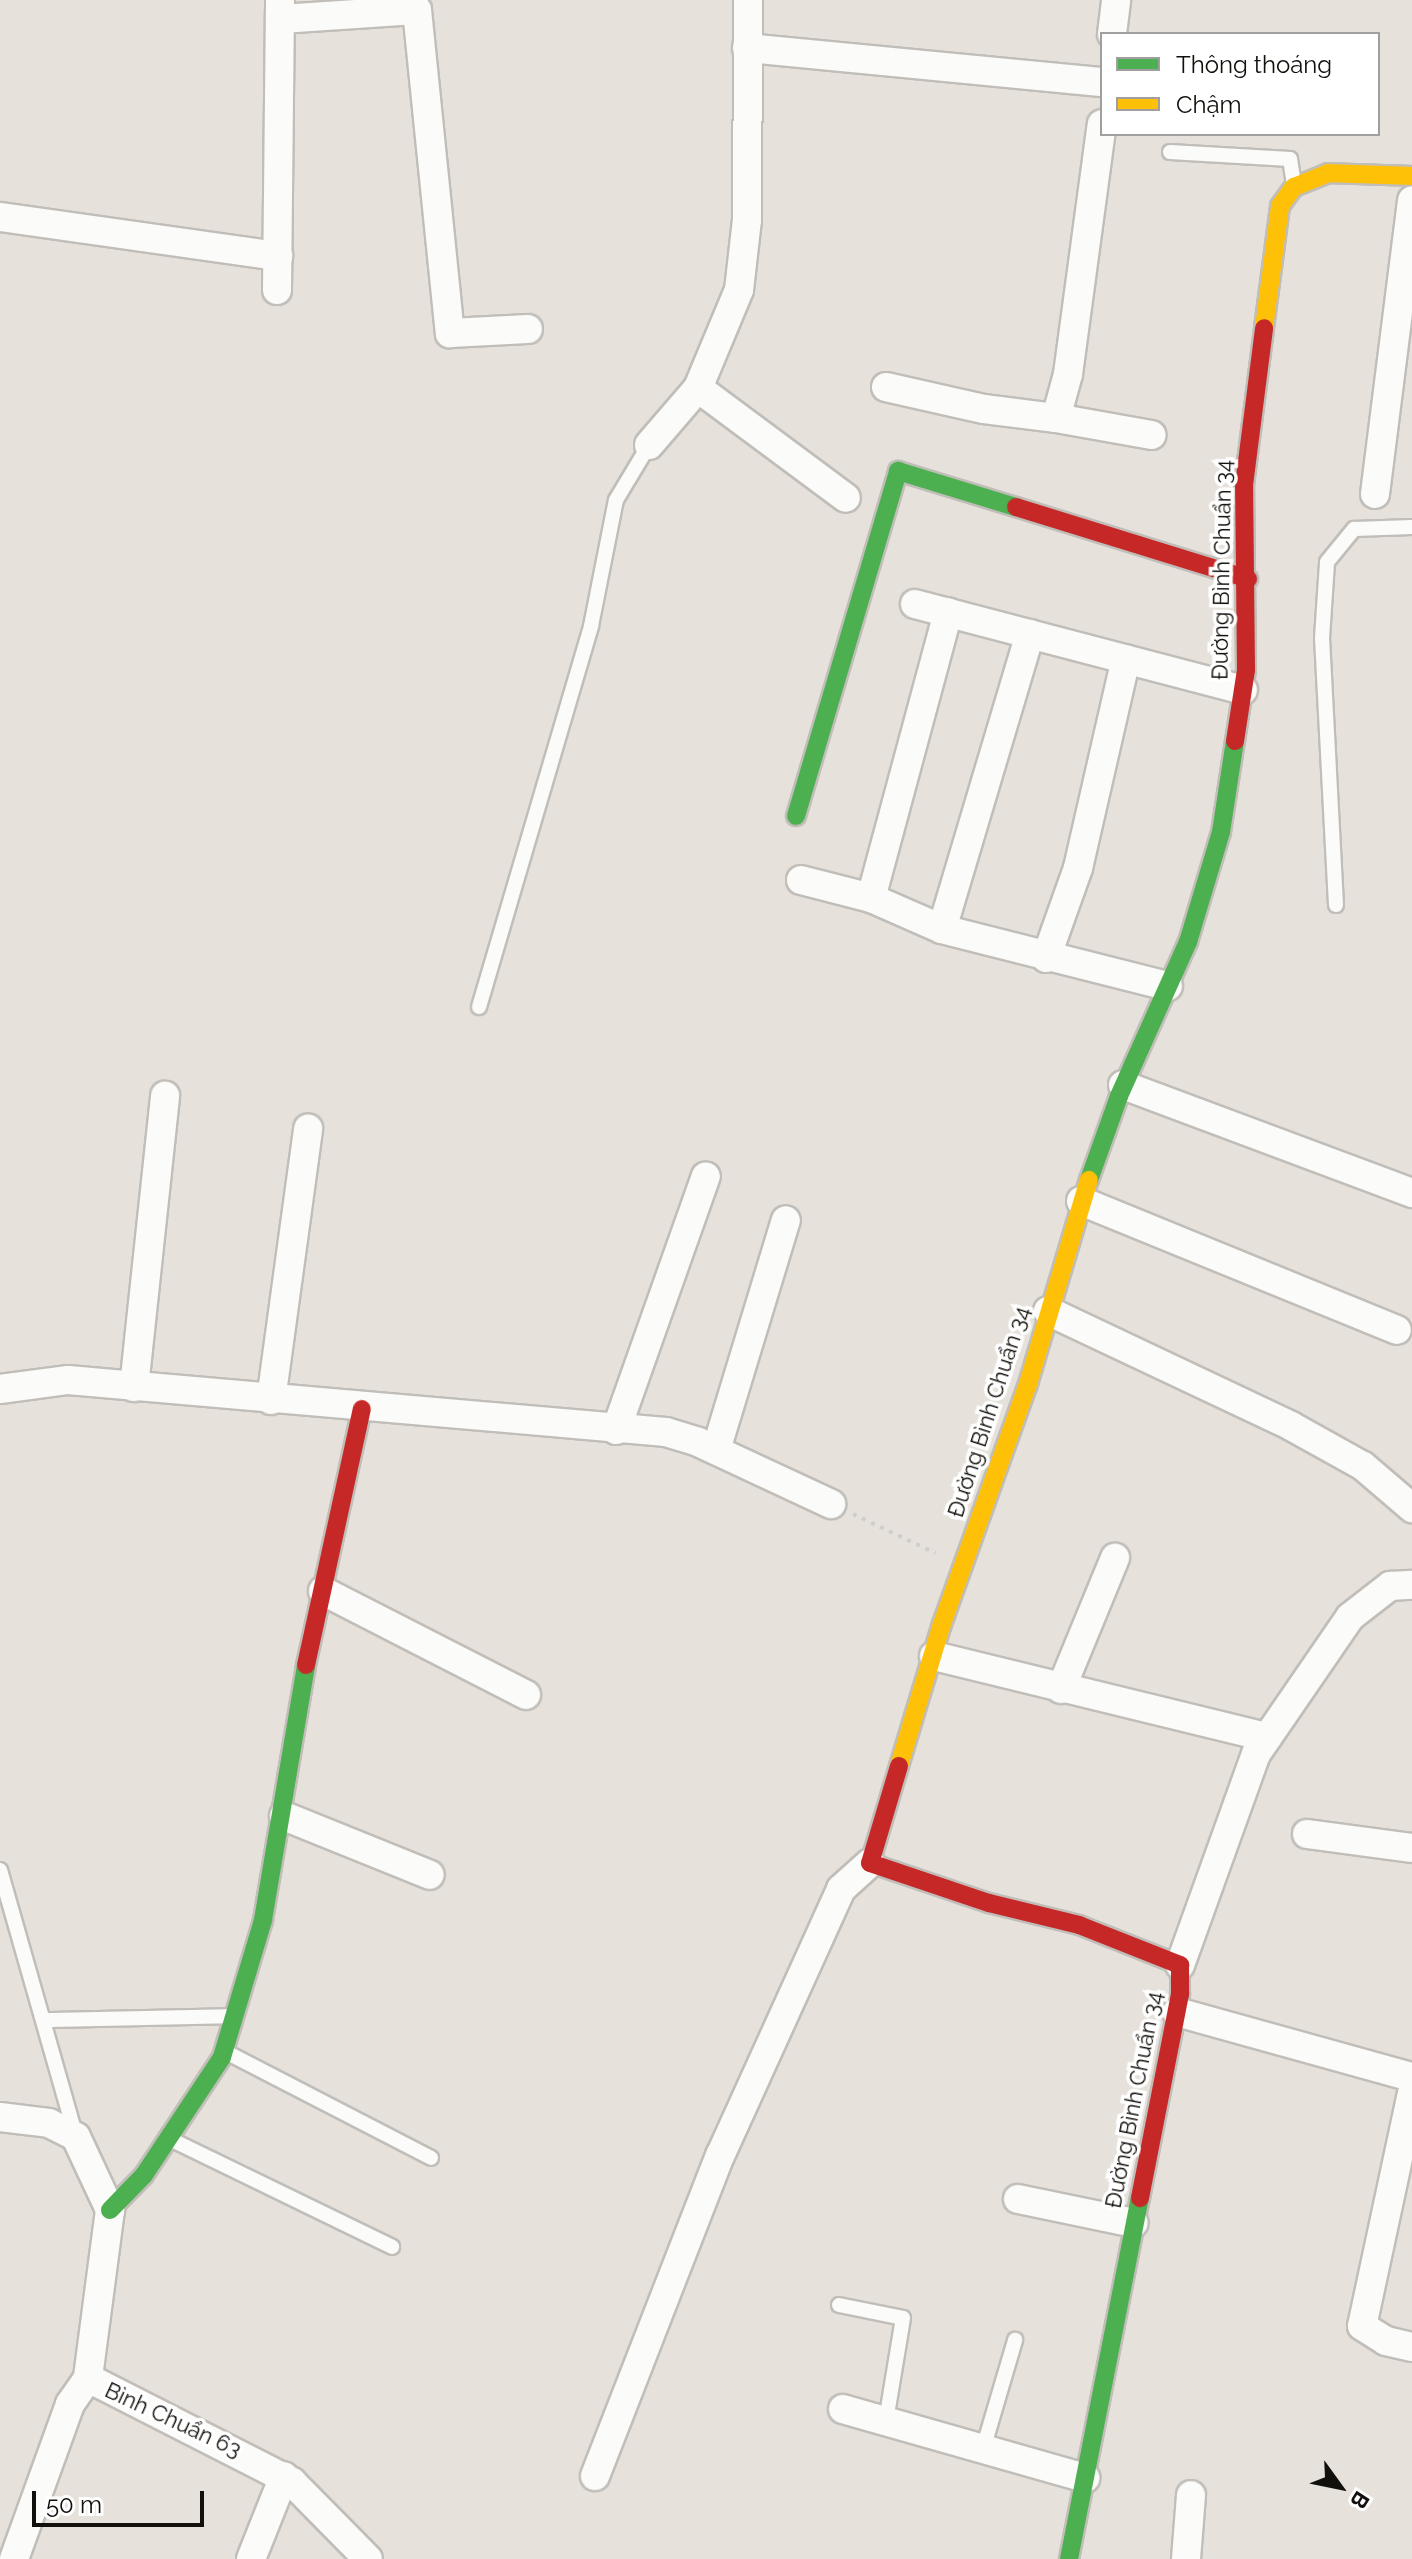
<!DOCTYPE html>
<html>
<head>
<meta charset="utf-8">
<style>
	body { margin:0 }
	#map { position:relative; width:1412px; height:2559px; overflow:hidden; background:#e6e2db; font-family:Raleway,sans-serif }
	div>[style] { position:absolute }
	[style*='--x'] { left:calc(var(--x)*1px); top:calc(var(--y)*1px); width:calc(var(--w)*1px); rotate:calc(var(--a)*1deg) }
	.path>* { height:4px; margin-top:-2px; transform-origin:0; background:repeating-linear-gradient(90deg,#cfcecc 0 4px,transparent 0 10px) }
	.roads { filter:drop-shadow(2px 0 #c1beb9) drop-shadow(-2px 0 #c1beb9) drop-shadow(0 2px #c1beb9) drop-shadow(0 -2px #c1beb9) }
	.lane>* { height:14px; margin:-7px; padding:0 7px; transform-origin:7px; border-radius:7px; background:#fbfbfa }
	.street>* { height:28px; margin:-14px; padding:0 14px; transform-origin:14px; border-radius:14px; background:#fbfbfa }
	.fast>* { height:18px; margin:-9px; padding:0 9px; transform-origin:9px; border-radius:9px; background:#4caf50 }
	.slow>* { height:18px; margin:-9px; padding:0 9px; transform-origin:9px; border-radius:9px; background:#ffc107 }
	.jam>* { height:18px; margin:-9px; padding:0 9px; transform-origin:9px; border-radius:9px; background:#c62828 }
	span { translate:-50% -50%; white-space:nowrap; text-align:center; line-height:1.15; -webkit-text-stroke:7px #fff; paint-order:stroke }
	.street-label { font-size:22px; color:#12100c }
	.legend { position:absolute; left:1100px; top:32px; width:280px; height:104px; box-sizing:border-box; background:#fff; border:2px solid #a09f9e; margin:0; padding:10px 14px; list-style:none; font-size:24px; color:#12100c }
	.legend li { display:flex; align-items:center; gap:16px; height:40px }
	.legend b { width:40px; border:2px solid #a09f9e }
	.north { position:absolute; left:1300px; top:2447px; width:80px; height:80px; -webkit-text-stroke:6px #fff; paint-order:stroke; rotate:123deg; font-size:22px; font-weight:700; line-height:32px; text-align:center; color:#12100c }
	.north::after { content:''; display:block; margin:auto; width:28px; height:36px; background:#12100c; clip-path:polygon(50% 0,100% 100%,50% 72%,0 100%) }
	.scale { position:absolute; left:32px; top:2491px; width:172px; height:36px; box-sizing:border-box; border:4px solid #12100c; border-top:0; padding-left:10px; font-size:24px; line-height:28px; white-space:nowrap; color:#12100c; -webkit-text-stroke:6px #fff; paint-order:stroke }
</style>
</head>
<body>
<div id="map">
	<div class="path">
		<div style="--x:853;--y:1514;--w:91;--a:25.4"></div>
	</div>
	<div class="roads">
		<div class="lane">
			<div style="--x:1170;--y:152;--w:120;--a:3.3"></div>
			<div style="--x:1290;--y:159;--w:24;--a:81"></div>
			<div style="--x:1336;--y:905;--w:267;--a:-93"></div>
			<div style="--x:1322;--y:638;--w:76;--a:-86.2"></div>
			<div style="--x:1327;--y:562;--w:43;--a:-50.7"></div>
			<div style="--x:1354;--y:529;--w:58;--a:-2"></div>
			<div style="--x:479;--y:1007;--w:397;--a:-73.6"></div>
			<div style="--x:591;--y:626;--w:128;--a:-78.8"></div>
			<div style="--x:616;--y:500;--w:64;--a:-59"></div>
			<div style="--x:0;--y:1870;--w:278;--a:74.1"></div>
			<div style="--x:46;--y:2020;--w:187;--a:-1.2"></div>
			<div style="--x:224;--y:2051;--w:233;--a:27.3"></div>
			<div style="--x:170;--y:2139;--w:247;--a:25.9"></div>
			<div style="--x:839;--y:2305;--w:65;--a:11.5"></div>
			<div style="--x:903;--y:2318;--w:104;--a:99.4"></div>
			<div style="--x:983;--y:2449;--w:114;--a:-73.6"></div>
		</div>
		<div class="street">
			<div style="--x:280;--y:19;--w:137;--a:-3.8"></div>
			<div style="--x:417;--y:10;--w:325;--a:84.2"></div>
			<div style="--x:450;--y:333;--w:78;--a:-2.9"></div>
			<div style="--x:1112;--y:34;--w:34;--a:-83"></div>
			<div style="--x:747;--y:48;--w:357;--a:5.5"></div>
			<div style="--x:0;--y:217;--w:281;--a:8"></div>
			<div style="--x:277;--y:290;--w:289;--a:-89.4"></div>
			<div style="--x:886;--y:387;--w:100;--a:12.7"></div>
			<div style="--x:984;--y:409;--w:73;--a:7.1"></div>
			<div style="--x:1056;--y:418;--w:46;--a:-74.7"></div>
			<div style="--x:1068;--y:374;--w:252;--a:-82.3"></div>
			<div style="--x:698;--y:388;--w:184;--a:36.6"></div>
			<div style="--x:1056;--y:418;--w:97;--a:10.1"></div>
			<div style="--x:649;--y:445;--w:75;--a:-49.3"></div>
			<div style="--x:698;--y:388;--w:106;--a:-67.3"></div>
			<div style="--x:739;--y:290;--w:70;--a:-83.5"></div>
			<div style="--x:747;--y:220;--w:220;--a:-89.7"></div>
			<div style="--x:1375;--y:494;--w:296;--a:-82.8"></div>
			<div style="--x:915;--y:604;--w:339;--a:14.7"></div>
			<div style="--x:801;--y:880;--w:72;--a:14.4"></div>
			<div style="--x:871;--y:898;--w:77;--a:23.6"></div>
			<div style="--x:942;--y:929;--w:233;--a:14.2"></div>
			<div style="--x:871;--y:898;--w:296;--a:-74.9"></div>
			<div style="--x:942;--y:929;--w:308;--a:-73.4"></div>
			<div style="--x:1046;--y:958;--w:96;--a:-70.4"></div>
			<div style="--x:1078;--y:868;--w:214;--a:-77.1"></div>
			<div style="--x:1123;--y:1085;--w:309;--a:20.5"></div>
			<div style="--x:1081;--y:1201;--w:341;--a:22.2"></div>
			<div style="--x:1048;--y:1311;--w:269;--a:25.3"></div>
			<div style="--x:1291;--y:1426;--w:82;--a:29.1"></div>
			<div style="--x:1363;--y:1466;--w:65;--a:40.6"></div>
			<div style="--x:134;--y:1387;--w:293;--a:-83.9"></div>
			<div style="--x:0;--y:1389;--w:69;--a:-7.5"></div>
			<div style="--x:68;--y:1380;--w:600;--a:4.97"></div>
			<div style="--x:666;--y:1432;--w:34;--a:17"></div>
			<div style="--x:698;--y:1442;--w:147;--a:25"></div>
			<div style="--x:271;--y:1400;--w:274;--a:-82.2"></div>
			<div style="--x:616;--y:1430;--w:269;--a:-70.5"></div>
			<div style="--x:716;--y:1450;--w:240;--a:-73.1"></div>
			<div style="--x:323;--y:1591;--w:228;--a:27.1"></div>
			<div style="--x:934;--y:1656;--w:343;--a:13.7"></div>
			<div style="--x:1061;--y:1689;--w:142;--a:-67.6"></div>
			<div style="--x:284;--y:1816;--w:157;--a:22"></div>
			<div style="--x:1307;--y:1834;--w:106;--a:7.6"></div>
			<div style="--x:1180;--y:1965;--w:224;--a:-70.2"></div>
			<div style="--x:1256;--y:1754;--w:166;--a:-55.5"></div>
			<div style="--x:1350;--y:1617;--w:51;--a:-37.8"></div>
			<div style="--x:1390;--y:1586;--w:22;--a:-3"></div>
			<div style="--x:1177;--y:2012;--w:244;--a:15.5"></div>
			<div style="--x:1412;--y:2093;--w:238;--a:102.1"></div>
			<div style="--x:1362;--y:2326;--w:28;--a:32"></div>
			<div style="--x:1386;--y:2341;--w:27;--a:13"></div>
			<div style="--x:0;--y:2117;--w:49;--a:7"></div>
			<div style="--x:49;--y:2123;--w:30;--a:27"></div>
			<div style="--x:76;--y:2137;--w:81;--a:65"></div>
			<div style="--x:110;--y:2210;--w:169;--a:97.5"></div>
			<div style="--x:1018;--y:2199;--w:118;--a:11.7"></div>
			<div style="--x:843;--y:2409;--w:252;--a:15.9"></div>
			<div style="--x:595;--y:2476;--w:344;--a:-68.7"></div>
			<div style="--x:720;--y:2156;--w:293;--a:-65.6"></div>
			<div style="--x:841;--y:1889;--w:39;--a:-42"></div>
			<div style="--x:14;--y:2559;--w:165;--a:-70.1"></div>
			<div style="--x:70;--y:2404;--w:32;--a:-55"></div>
			<div style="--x:88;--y:2378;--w:229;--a:27"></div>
			<div style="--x:292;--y:2482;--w:108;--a:45.4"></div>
			<div style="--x:251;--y:2559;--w:89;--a:-68.3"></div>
			<div style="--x:1186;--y:2559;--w:64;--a:-85.5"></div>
		</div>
		<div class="fast">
			<div style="--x:796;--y:816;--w:360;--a:-73.5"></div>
			<div style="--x:898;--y:471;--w:123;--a:17"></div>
			<div style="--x:1089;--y:1180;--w:89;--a:-70.3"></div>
			<div style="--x:1119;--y:1096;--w:169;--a:-65.9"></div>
			<div style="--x:1188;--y:942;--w:115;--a:-73.3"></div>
			<div style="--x:1221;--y:832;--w:92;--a:-81.3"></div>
			<div style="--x:110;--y:2210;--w:49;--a:-45.8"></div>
			<div style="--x:144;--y:2175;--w:141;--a:-56.5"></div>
			<div style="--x:222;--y:2057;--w:143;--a:-73.3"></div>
			<div style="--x:263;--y:1920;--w:259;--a:-80.4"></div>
			<div style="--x:1069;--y:2559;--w:368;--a:-78.9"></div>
		</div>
		<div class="slow">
			<div style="--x:1264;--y:328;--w:123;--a:-82.5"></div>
			<div style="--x:1280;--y:206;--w:24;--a:-54"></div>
			<div style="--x:1294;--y:187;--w:37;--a:-22"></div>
			<div style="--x:1328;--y:173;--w:84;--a:2"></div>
			<div style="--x:899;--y:1766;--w:148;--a:-73.2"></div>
			<div style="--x:942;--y:1624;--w:255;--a:-70.3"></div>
			<div style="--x:1028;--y:1384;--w:213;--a:-73.4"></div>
		</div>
		<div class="jam">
			<div style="--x:1016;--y:507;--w:243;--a:17.2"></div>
			<div style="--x:1235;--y:741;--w:72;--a:-81.2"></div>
			<div style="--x:1246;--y:670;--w:185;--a:-90.6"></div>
			<div style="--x:1244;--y:485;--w:158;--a:-82.7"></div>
			<div style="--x:306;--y:1665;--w:262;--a:-77.7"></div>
			<div style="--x:899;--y:1766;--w:101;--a:106.6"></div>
			<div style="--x:870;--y:1863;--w:126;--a:18.6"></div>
			<div style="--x:989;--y:1903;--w:93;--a:13.7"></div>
			<div style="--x:1079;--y:1925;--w:109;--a:21.6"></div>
			<div style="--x:1180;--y:1965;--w:29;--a:90"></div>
			<div style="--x:1180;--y:1994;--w:208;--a:101.1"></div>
		</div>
	</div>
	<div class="street-label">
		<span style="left:1222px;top:570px;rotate:-89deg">Đường Bình Chuẩn 34</span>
		<span style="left:989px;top:1412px;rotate:-72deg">Đường Bình Chuẩn 34</span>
		<span style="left:1134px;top:2100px;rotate:-79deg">Đường Bình Chuẩn 34</span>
		<span style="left:173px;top:2420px;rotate:25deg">Bình Chuẩn 63</span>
	</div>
	<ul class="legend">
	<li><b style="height:10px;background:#4caf50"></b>Thông thoáng</li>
	<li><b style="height:10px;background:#ffc107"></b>Chậm</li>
	</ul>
	<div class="north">B</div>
	<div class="scale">50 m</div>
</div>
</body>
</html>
